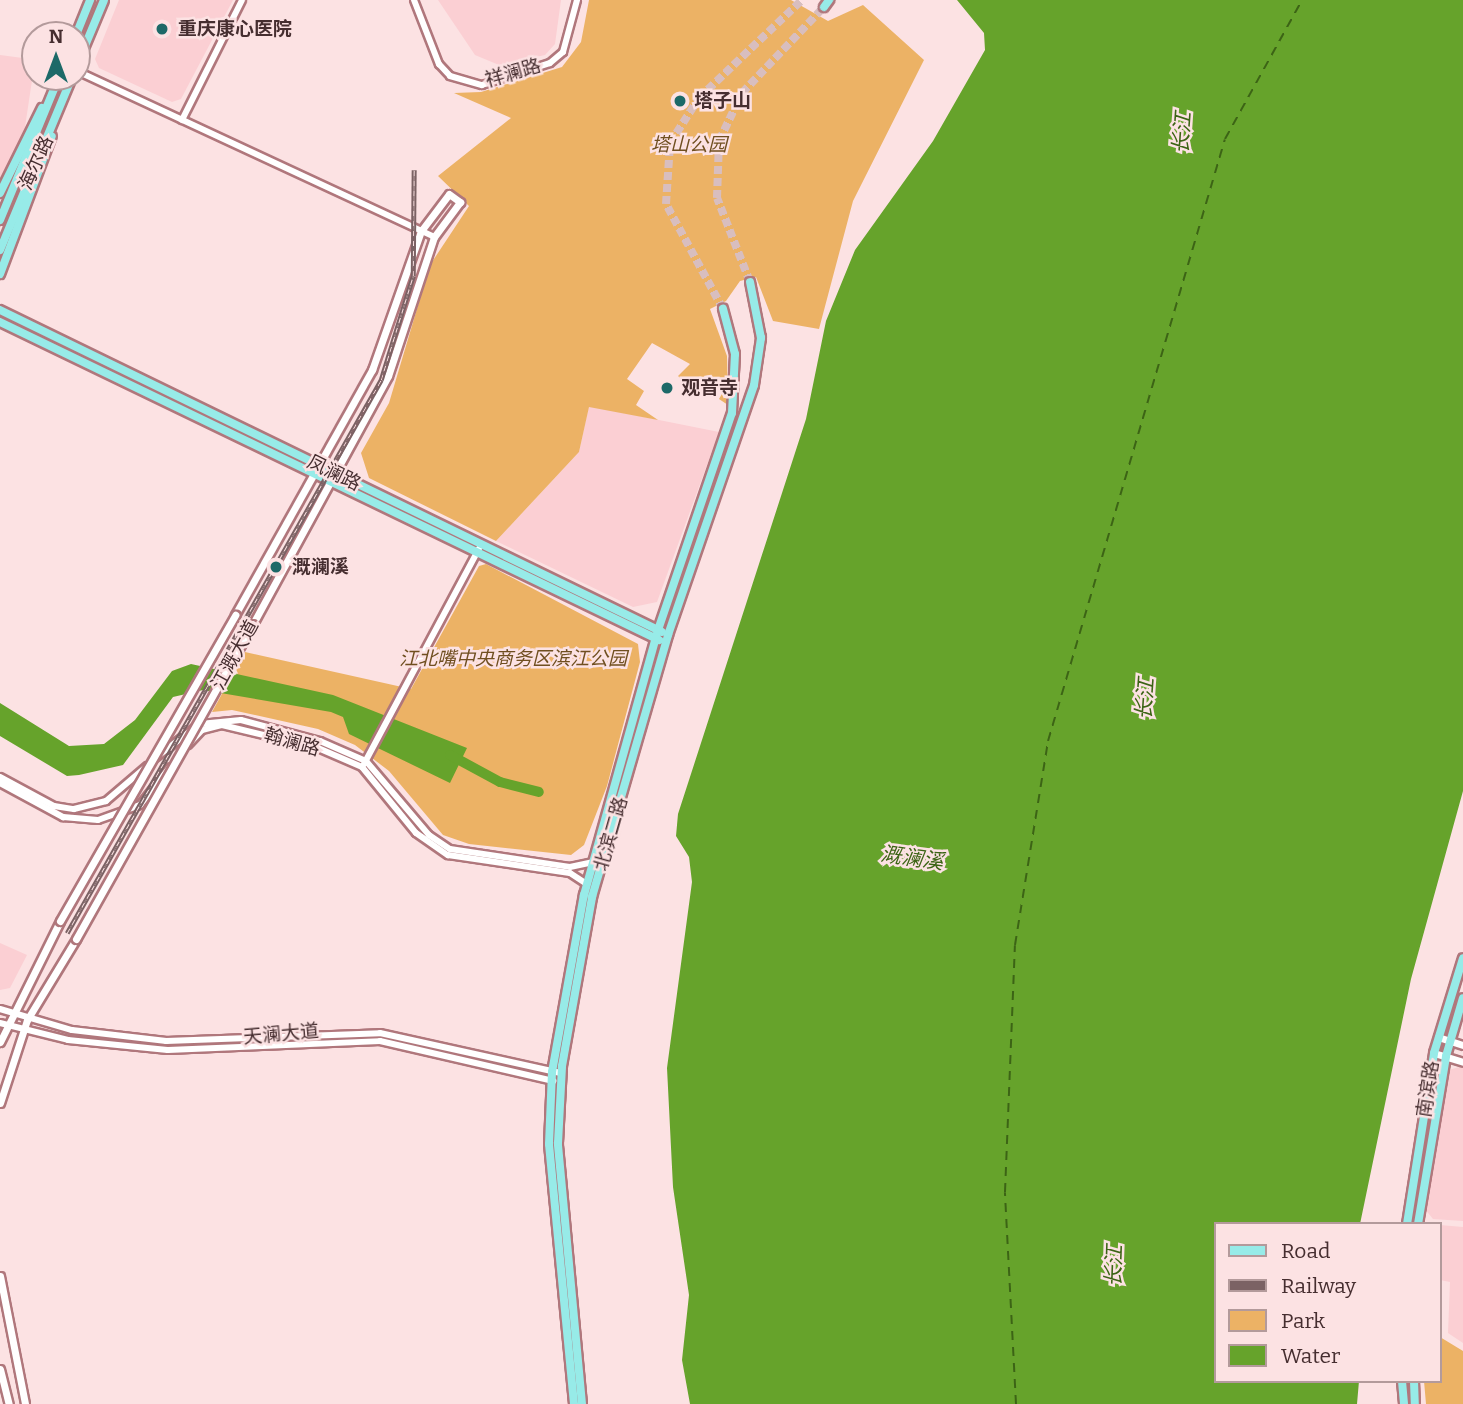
<!DOCTYPE html>
<html>
<head>
<meta charset="utf-8">
<style>
	body { margin:0 }
	#map { position:relative; width:1463px; height:1404px; overflow:hidden; background:#fce2e3; font-family:Bitter,"Noto Sans SC",serif }
	div>[style] { position:absolute }
	[style*='--x'] { left:calc(var(--x)*1px); top:calc(var(--y)*1px); width:calc(var(--w)*1px); rotate:calc(var(--a)*1deg) }
	.built>* { inset:0; background:#fbcfd3 }
	.green>* { inset:0; background:#ecb265 }
	.water>* { inset:0; background:#66a32b }
	.river>* { height:10px; margin:-5px; padding:0 5px; transform-origin:5px; border-radius:5px; background:#66a32b }
	.ferry>* { height:2px; margin-top:-1px; transform-origin:0; background:repeating-linear-gradient(90deg,#3c6415 0 9px,transparent 0 16px) }
	.primary-tunnel>* { height:8px; margin-top:-4px; transform-origin:0; background:repeating-linear-gradient(90deg,#d8bebf 0 8px,transparent 0 12px) }
	.roads { filter:drop-shadow(2px 0 #b0777c) drop-shadow(-2px 0 #b0777c) drop-shadow(0 2px #b0777c) drop-shadow(0 -2px #b0777c) }
	.tertiary>* { height:6px; margin:-3px; padding:0 3px; transform-origin:3px; border-radius:3px; background:#fff }
	.secondary>* { height:7px; margin:-3.5px; padding:0 3.5px; transform-origin:3.5px; border-radius:3.5px; background:#fff }
	.primary>* { height:8px; margin:-4px; padding:0 4px; transform-origin:4px; border-radius:4px; background:#97ebe8 }
	.rail>* { height:4.5px; margin-top:-2.25px; transform-origin:0; background:repeating-linear-gradient(90deg,#fce2e3 0 5px,#7b6264 0 10px); box-sizing:border-box; border-block:2px solid #7b6264 }
	.bridges { filter:drop-shadow(2px 0 #b0777c) drop-shadow(-2px 0 #b0777c) drop-shadow(0 2px #b0777c) drop-shadow(0 -2px #b0777c) }
	.secondary-bridge>* { height:7px; margin:-3.5px; padding:0 3.5px; transform-origin:3.5px; border-radius:3.5px; background:#fff }
	.dots>* { width:19px; height:19px; translate:-50% -50%; box-sizing:border-box; border:4px solid #fce2e3; border-radius:50% }
	span { translate:-50% -50%; white-space:nowrap; text-align:center; line-height:1.15; -webkit-text-stroke:5px #fce2e3; paint-order:stroke }
	.poi-label { font-size:19px; color:#462e30; font-weight:700 }
	.left { translate:0 -50%; text-align:left }
	.street-label { font-size:19px; color:#462e30 }
	.park-label { font-size:19px; color:#704f20; font-style:italic }
	.water-label { font-size:21px; color:#3c6415; font-style:italic }
	.legend { position:absolute; left:1214px; top:1222px; width:228px; height:161px; box-sizing:border-box; background:#fce2e3; border:2px solid #b39a9b; margin:0; padding:9px 12px; list-style:none; font-size:21px; color:#462e30 }
	.legend li { display:flex; align-items:center; gap:14px; height:35px }
	.legend b { width:35px; border:2px solid #b39a9b }
	.north { position:absolute; left:21px; top:21px; width:70px; height:70px; box-sizing:border-box; background:#fce2e3; border:2px solid #b39a9b; border-radius:50%; rotate:0deg; font-size:19px; font-weight:700; line-height:28px; text-align:center; color:#462e30 }
	.north::after { content:''; display:block; margin:auto; width:24px; height:32px; background:#1d6968; clip-path:polygon(50% 0,100% 100%,50% 72%,0 100%) }
</style>
</head>
<body>
<div id="map">
	<div class="built">
		<div style="clip-path:polygon(119px 0,233px 0,181px 99px,172px 102px,99px 68px,95px 59px)"></div>
		<div style="clip-path:polygon(438px 0,561px 0,555px 44px,545px 55px,499px 65px,475px 55px)"></div>
		<div style="clip-path:polygon(0 55px,30px 59px,34px 67px,25px 127px,0 186px)"></div>
		<div style="clip-path:polygon(589px 406px,719px 432px,657px 602px,633px 607px,496px 541px,579px 452px)"></div>
		<div style="clip-path:polygon(0 943px,27px 955px,10px 988px,0 990px)"></div>
		<div style="clip-path:polygon(1459px 1067px,1463px 1068px,1463px 1221px,1433px 1219px,1424px 1208px,1449px 1070px)"></div>
		<div style="clip-path:polygon(1440px 1225px,1463px 1227px,1463px 1343px,1448px 1333px,1450px 1282px,1440px 1280px)"></div>
	</div>
	<div class="green">
		<div style="clip-path:polygon(589px 0,791px 0,828px 21px,863px 5px,924px 60px,853px 201px,819px 329px,773px 321px,756px 277px,740px 281px,726px 301px,710px 309px,727px 356px,728px 405px,719px 399px,723px 392px,707px 382px,700px 391px,689px 386px,678px 376px,690px 364px,652px 343px,627px 379px,644px 391px,636px 405px,658px 420px,589px 407px,579px 452px,496px 541px,369px 478px,361px 453px,389px 403px,430px 265px,469px 206px,438px 176px,511px 118px,454px 93px,481px 92px,562px 67px,581px 42px)"></div>
		<div style="clip-path:polygon(486px 564px,638px 644px,640px 662px,607px 786px,584px 845px,571px 855px,469px 844px,443px 835px,389px 771px,355px 745px,318px 729px,232px 710px,212px 712px,245px 652px,411px 689px,479px 566px)"></div>
		<div style="clip-path:polygon(1440px 1337px,1463px 1351px,1463px 1404px,1426px 1404px,1424px 1381px,1440px 1381px)"></div>
	</div>
	<div class="water">
		<div style="clip-path:polygon(957px 0,1463px 0,1463px 791px,1411px 979px,1360px 1224px,1216px 1224px,1216px 1381px,1359px 1381px,1357px 1404px,690px 1404px,682px 1360px,689px 1295px,673px 1187px,667px 1068px,692px 882px,689px 857px,676px 836px,678px 814px,806px 419px,826px 321px,855px 250px,933px 141px,985px 50px,984px 33px)"></div>
		<div style="clip-path:polygon(191px 664px,333px 695px,467px 748px,450px 783px,349px 734px,343px 717px,331px 712px,203px 690px,173px 697px,123px 765px,79px 775px,67px 776px,0 736px,0 703px,69px 746px,104px 744px,135px 720px,172px 671px)"></div>
	</div>
	<div class="river">
		<div style="--x:450;--y:755;--w:57;--a:28.4"></div>
		<div style="--x:500;--y:782;--w:40;--a:14.4"></div>
	</div>
	<div class="ferry">
		<div style="--x:1016;--y:1404;--w:212;--a:-93"></div>
		<div style="--x:1005;--y:1192;--w:247;--a:-87.7"></div>
		<div style="--x:1015;--y:945;--w:207;--a:-80.8"></div>
		<div style="--x:1048;--y:741;--w:627;--a:-73.62"></div>
		<div style="--x:1225;--y:139;--w:159;--a:-61"></div>
	</div>
	<div class="primary-tunnel">
		<div style="--x:750;--y:282;--w:90;--a:-111.4"></div>
		<div style="--x:717;--y:198;--w:57;--a:-88"></div>
		<div style="--x:719;--y:141;--w:53;--a:-64.4"></div>
		<div style="--x:742;--y:93;--w:119;--a:-46.4"></div>
		<div style="--x:723;--y:309;--w:119;--a:-118.5"></div>
		<div style="--x:666;--y:204;--w:61;--a:-86.2"></div>
		<div style="--x:670;--y:143;--w:54;--a:-57.2"></div>
		<div style="--x:699;--y:98;--w:142;--a:-43.6"></div>
	</div>
	<div class="roads">
		<div class="tertiary">
			<div style="--x:414;--y:0;--w:69;--a:68.7"></div>
			<div style="--x:439;--y:64;--w:16;--a:47"></div>
			<div style="--x:450;--y:76;--w:33;--a:16"></div>
			<div style="--x:482;--y:85;--w:71;--a:-17.9"></div>
			<div style="--x:550;--y:63;--w:17;--a:-40"></div>
			<div style="--x:563;--y:52;--w:54;--a:-74.9"></div>
			<div style="--x:77;--y:71;--w:394;--a:24.9"></div>
			<div style="--x:182;--y:120;--w:134;--a:-63.4"></div>
			<div style="--x:188;--y:745;--w:21;--a:-47"></div>
			<div style="--x:202;--y:730;--w:21;--a:-14"></div>
			<div style="--x:222;--y:725;--w:99;--a:13.5"></div>
			<div style="--x:318;--y:748;--w:48;--a:23.4"></div>
			<div style="--x:362;--y:767;--w:85;--a:50.7"></div>
			<div style="--x:416;--y:833;--w:39;--a:35"></div>
			<div style="--x:448;--y:855;--w:123;--a:8.4"></div>
			<div style="--x:570;--y:873;--w:20;--a:33"></div>
			<div style="--x:155;--y:758;--w:56;--a:-37.1"></div>
			<div style="--x:200;--y:724;--w:41;--a:-5.6"></div>
			<div style="--x:241;--y:720;--w:82;--a:14.9"></div>
			<div style="--x:320;--y:741;--w:50;--a:23.5"></div>
			<div style="--x:366;--y:761;--w:97;--a:49.6"></div>
			<div style="--x:429;--y:835;--w:25;--a:34"></div>
			<div style="--x:450;--y:849;--w:121;--a:8.5"></div>
			<div style="--x:570;--y:867;--w:24;--a:-12"></div>
			<div style="--x:364;--y:764;--w:244;--a:-61.9"></div>
			<div style="--x:0;--y:777;--w:61;--a:28.2"></div>
			<div style="--x:54;--y:806;--w:20;--a:9"></div>
			<div style="--x:74;--y:809;--w:33;--a:-14"></div>
			<div style="--x:106;--y:801;--w:54;--a:-40.5"></div>
			<div style="--x:0;--y:783;--w:72;--a:28.4"></div>
			<div style="--x:63;--y:817;--w:35;--a:5"></div>
			<div style="--x:98;--y:820;--w:45;--a:-19.7"></div>
			<div style="--x:140;--y:805;--w:48;--a:-51.7"></div>
			<div style="--x:0;--y:1009;--w:75;--a:16.3"></div>
			<div style="--x:72;--y:1030;--w:95;--a:6.7"></div>
			<div style="--x:166;--y:1041;--w:214;--a:-2.1"></div>
			<div style="--x:380;--y:1033;--w:185;--a:12.5"></div>
			<div style="--x:0;--y:1023;--w:70;--a:14"></div>
			<div style="--x:68;--y:1040;--w:100;--a:5.7"></div>
			<div style="--x:168;--y:1050;--w:212;--a:-2.4"></div>
			<div style="--x:380;--y:1041;--w:178;--a:13"></div>
		</div>
		<div class="secondary">
			<div style="--x:235;--y:615;--w:281;--a:-60.8"></div>
			<div style="--x:372;--y:370;--w:147;--a:-70.6"></div>
			<div style="--x:421;--y:231;--w:46;--a:-52.9"></div>
			<div style="--x:449;--y:194;--w:14;--a:36"></div>
			<div style="--x:460;--y:202;--w:44;--a:126.6"></div>
			<div style="--x:434;--y:237;--w:146;--a:108.3"></div>
			<div style="--x:388;--y:376;--w:282;--a:118.6"></div>
			<div style="--x:1438;--y:1037;--w:26;--a:18"></div>
			<div style="--x:0;--y:1042;--w:135;--a:-63.6"></div>
			<div style="--x:1434;--y:1053;--w:30;--a:17"></div>
			<div style="--x:0;--y:1103;--w:87;--a:-72"></div>
			<div style="--x:27;--y:1020;--w:95;--a:-58.8"></div>
			<div style="--x:0;--y:1276;--w:130;--a:78.9"></div>
			<div style="--x:0;--y:1369;--w:36;--a:76"></div>
		</div>
		<div class="primary">
			<div style="--x:824;--y:7;--w:9;--a:-54"></div>
			<div style="--x:76;--y:35;--w:38;--a:-68"></div>
			<div style="--x:77;--y:65;--w:70;--a:-67.4"></div>
			<div style="--x:0;--y:193;--w:95;--a:-63.7"></div>
			<div style="--x:0;--y:220;--w:155;--a:-67.6"></div>
			<div style="--x:0;--y:250;--w:187;--a:-67.4"></div>
			<div style="--x:0;--y:274;--w:147;--a:-69.4"></div>
			<div style="--x:0;--y:310;--w:736;--a:25.94"></div>
			<div style="--x:0;--y:322;--w:732;--a:25.76"></div>
			<div style="--x:1407;--y:1224;--w:173;--a:-81"></div>
			<div style="--x:1434;--y:1053;--w:99;--a:-73"></div>
			<div style="--x:1418;--y:1224;--w:170;--a:-80.5"></div>
			<div style="--x:1446;--y:1056;--w:60;--a:-73.7"></div>
			<div style="--x:1402;--y:1381;--w:23;--a:85"></div>
			<div style="--x:1414;--y:1381;--w:23;--a:88"></div>
			<div style="--x:574;--y:1404;--w:261;--a:-95.5"></div>
			<div style="--x:549;--y:1144;--w:72;--a:-87.6"></div>
			<div style="--x:552;--y:1072;--w:180;--a:-79.8"></div>
			<div style="--x:584;--y:895;--w:275;--a:-74.4"></div>
			<div style="--x:658;--y:630;--w:229;--a:-71.2"></div>
			<div style="--x:732;--y:413;--w:59;--a:-87.1"></div>
			<div style="--x:735;--y:354;--w:47;--a:-104.9"></div>
			<div style="--x:582;--y:1404;--w:262;--a:-95.3"></div>
			<div style="--x:558;--y:1143;--w:77;--a:-87"></div>
			<div style="--x:562;--y:1066;--w:172;--a:-79.9"></div>
			<div style="--x:592;--y:897;--w:273;--a:-73.8"></div>
			<div style="--x:668;--y:635;--w:264;--a:-71"></div>
			<div style="--x:754;--y:385;--w:48;--a:-81.5"></div>
			<div style="--x:761;--y:338;--w:57;--a:-101.1"></div>
		</div>
	</div>
	<div class="rail">
		<div style="--x:67;--y:933;--w:636;--a:-60.41"></div>
		<div style="--x:381;--y:380;--w:109;--a:-72.9"></div>
		<div style="--x:413;--y:276;--w:106;--a:-89.5"></div>
	</div>
	<div class="bridges">
		<div class="secondary-bridge">
			<div style="--x:60;--y:921;--w:353;--a:-60.2"></div>
			<div style="--x:76;--y:939;--w:361;--a:-60.7"></div>
		</div>
	</div>
	<div class="dots">
		<div style="left:162px;top:29px;background:#1d6968"></div>
		<div style="left:680px;top:101px;background:#1d6968"></div>
		<div style="left:667px;top:388px;background:#1d6968"></div>
		<div style="left:276px;top:567px;background:#1d6968"></div>
	</div>
	<div class="poi-label">
		<span class="left" style="left:178px;top:29px">重庆康心医院</span>
		<span class="left" style="left:694px;top:101px">塔子山</span>
		<span class="left" style="left:681px;top:388px">观音寺</span>
		<span class="left" style="left:292px;top:567px">溉澜溪</span>
	</div>
	<div class="street-label">
		<span style="left:513px;top:73px;rotate:-16deg">祥澜路</span>
		<span style="left:36px;top:163px;rotate:-66deg">海尔路</span>
		<span style="left:334px;top:473px;rotate:26deg">凤澜路</span>
		<span style="left:235px;top:655px;rotate:-61deg">江溉大道</span>
		<span style="left:292px;top:742px;rotate:16deg">翰澜路</span>
		<span style="left:611px;top:834px;rotate:-74deg">北滨二路</span>
		<span style="left:281px;top:1034px;rotate:-5deg">天澜大道</span>
		<span style="left:1428px;top:1089px;rotate:-81deg">南滨路</span>
	</div>
	<div class="park-label">
		<span style="left:689px;top:145px">塔山公园</span>
		<span style="left:513px;top:659px">江北嘴中央商务区滨江公园</span>
	</div>
	<div class="water-label">
		<span style="left:1182px;top:133px;rotate:-86deg">长江</span>
		<span style="left:1145px;top:699px;rotate:-86deg">长江</span>
		<span style="left:912px;top:858px;rotate:8deg">溉澜溪</span>
		<span style="left:1114px;top:1266px;rotate:-88deg">长江</span>
	</div>
	<ul class="legend">
	<li><b style="height:9px;background:#97ebe8"></b>Road</li>
	<li><b style="height:9px;background:#7b6264"></b>Railway</li>
	<li><b style="height:19px;background:#ecb265"></b>Park</li>
	<li><b style="height:19px;background:#66a32b"></b>Water</li>
	</ul>
	<div class="north">N</div>
</div>
</body>
</html>
